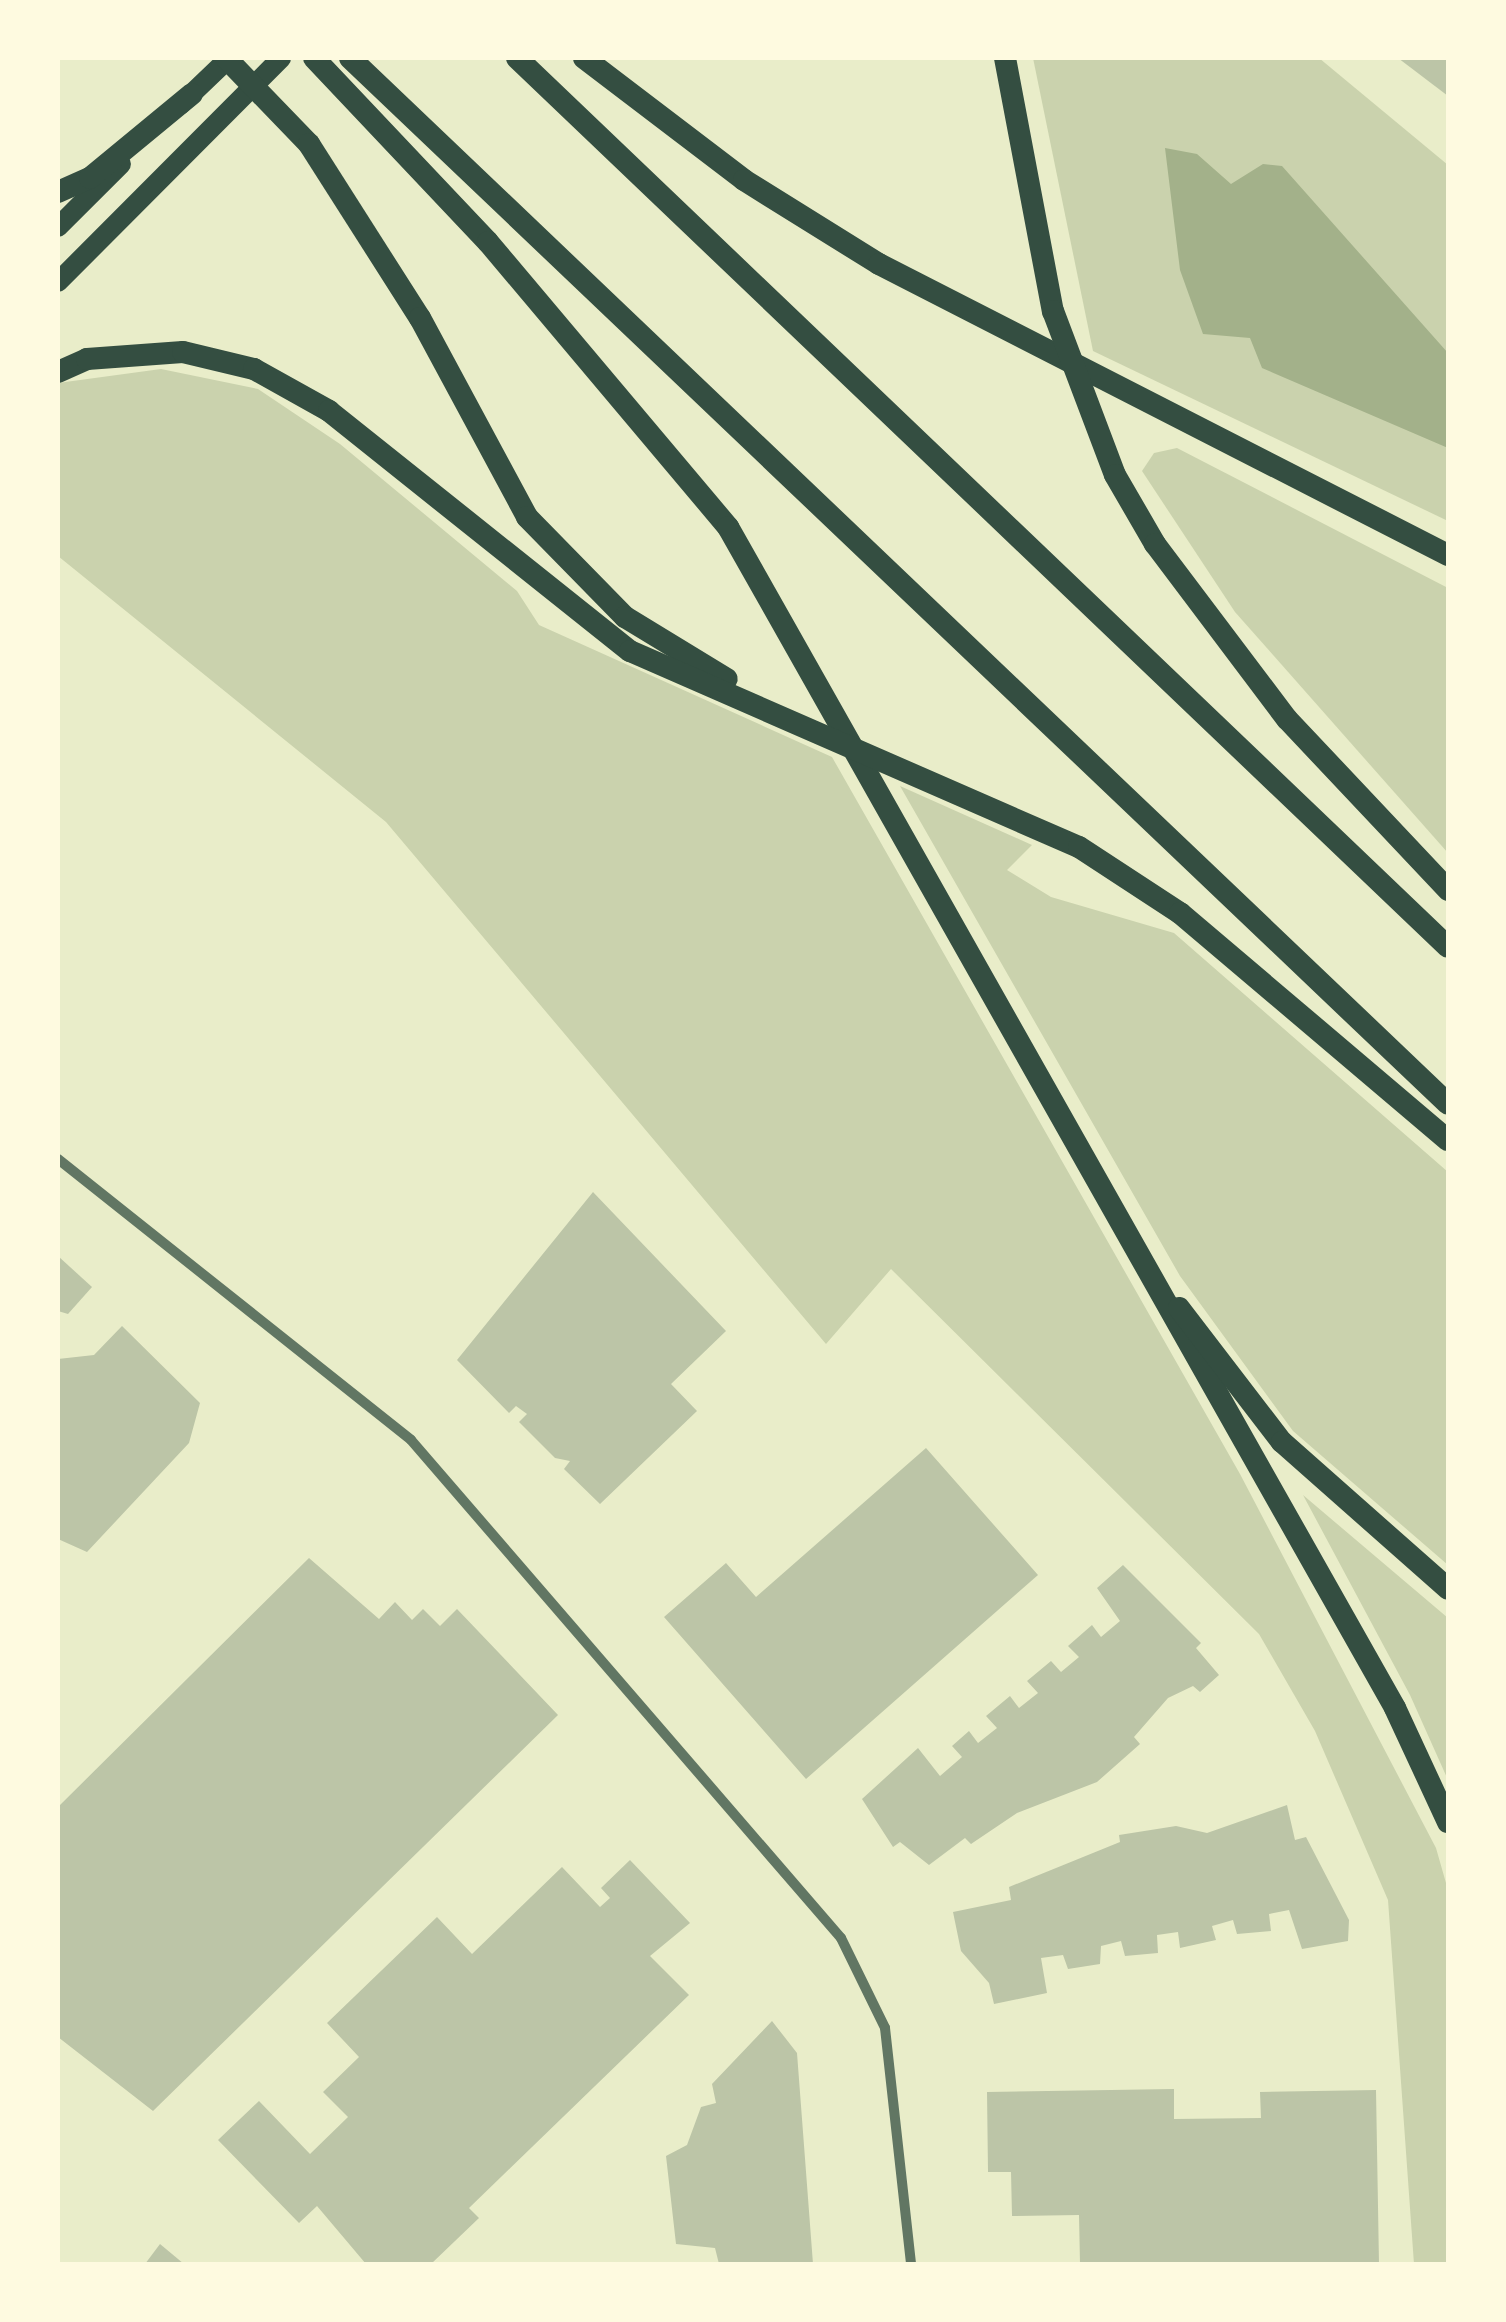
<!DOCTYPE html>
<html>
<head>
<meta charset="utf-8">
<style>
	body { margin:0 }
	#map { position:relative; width:1506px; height:2322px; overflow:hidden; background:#e9edc9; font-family:"DejaVu Sans",sans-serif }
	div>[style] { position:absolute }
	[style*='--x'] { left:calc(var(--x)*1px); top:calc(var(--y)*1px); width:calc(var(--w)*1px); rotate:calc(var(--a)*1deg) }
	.green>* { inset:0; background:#cad2ad }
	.water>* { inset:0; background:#a3b18a }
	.building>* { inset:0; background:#bcc5a7 }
	.minor>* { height:10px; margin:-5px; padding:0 5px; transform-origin:5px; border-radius:5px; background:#617663 }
	.primary>* { height:20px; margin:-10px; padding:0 10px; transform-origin:10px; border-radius:10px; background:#344e41 }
	.motorway>* { height:22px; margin:-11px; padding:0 11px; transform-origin:11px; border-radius:11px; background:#344e41 }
	span { translate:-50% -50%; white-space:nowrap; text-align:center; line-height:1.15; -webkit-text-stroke:10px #fefae0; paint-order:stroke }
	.frame { position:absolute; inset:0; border:60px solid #fefae0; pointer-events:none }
</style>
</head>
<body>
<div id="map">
	<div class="green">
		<div style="clip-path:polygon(1033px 58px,1319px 58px,1448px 165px,1448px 521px,1093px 351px)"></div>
		<div style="clip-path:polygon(161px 369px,258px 389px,340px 444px,517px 591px,539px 625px,832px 757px,1240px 1474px,1436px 1848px,1448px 1890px,1448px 2264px,1414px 2264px,1388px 1900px,1315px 1731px,1259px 1634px,891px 1269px,826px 1344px,386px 822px,58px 556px,58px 383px)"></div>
		<div style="clip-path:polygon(1177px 448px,1448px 588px,1448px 853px,1235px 612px,1142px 471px,1154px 453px)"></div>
		<div style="clip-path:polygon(900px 786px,1032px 845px,1007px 870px,1051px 897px,1174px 933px,1448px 1172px,1448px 1565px,1293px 1431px,1180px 1276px)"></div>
		<div style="clip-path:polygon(1303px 1495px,1448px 1618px,1448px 1780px,1410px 1695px)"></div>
	</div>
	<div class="water">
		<div style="clip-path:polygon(1165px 148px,1197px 154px,1231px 184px,1263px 164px,1282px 166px,1448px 353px,1448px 448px,1262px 368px,1250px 338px,1203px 334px,1180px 270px)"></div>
	</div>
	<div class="building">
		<div style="clip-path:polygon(1398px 58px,1448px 58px,1448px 96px)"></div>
		<div style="clip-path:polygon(593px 1192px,726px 1331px,671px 1384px,697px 1411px,600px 1504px,564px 1469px,570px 1461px,555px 1458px,519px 1422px,527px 1414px,516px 1406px,509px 1413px,457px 1360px)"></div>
		<div style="clip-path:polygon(58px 1256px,92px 1287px,68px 1314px,58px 1311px)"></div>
		<div style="clip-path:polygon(122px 1326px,200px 1403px,189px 1443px,87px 1552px,58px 1539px,58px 1359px,94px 1355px)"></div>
		<div style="clip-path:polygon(926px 1448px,1038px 1575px,806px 1779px,664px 1617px,726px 1563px,756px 1597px)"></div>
		<div style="clip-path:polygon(309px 1558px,379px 1619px,395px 1602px,412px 1620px,423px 1609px,440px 1626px,457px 1609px,558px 1715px,153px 2111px,58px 2037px,58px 1807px)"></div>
		<div style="clip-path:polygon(1123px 1565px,1201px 1643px,1196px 1648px,1219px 1675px,1200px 1692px,1193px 1686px,1168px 1698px,1134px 1737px,1140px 1744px,1097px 1782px,1017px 1813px,971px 1844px,965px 1838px,929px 1865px,900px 1842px,893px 1847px,862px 1799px,918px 1748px,940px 1776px,962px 1757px,952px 1746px,969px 1731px,978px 1743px,997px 1728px,986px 1716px,1010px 1696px,1019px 1708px,1038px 1693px,1027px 1681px,1051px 1661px,1061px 1672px,1079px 1657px,1068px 1646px,1092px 1625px,1101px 1637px,1120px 1621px,1097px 1588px)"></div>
		<div style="clip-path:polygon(1287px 1805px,1295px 1840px,1306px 1837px,1349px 1920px,1348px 1941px,1302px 1949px,1289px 1910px,1269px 1914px,1271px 1931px,1237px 1934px,1233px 1920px,1212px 1926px,1216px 1940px,1180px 1948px,1178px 1932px,1157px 1935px,1158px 1953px,1125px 1956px,1121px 1941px,1101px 1946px,1100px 1964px,1068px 1969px,1063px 1955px,1041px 1958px,1047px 1993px,994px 2004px,989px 1983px,961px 1951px,953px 1912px,1011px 1900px,1009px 1887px,1120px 1842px,1119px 1835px,1176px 1826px,1207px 1833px)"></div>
		<div style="clip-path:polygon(630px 1860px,690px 1923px,650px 1956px,689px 1995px,469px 2208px,479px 2218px,431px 2264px,366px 2264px,317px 2206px,299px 2223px,218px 2140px,259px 2101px,310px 2154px,348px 2117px,323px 2092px,359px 2057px,327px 2023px,437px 1917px,472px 1954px,562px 1867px,600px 1907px,610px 1898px,601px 1888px)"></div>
		<div style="clip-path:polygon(772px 2021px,797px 2053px,813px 2264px,719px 2264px,715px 2248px,676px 2244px,666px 2156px,687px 2145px,701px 2107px,716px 2103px,712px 2084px)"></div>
		<div style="clip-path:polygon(1174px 2089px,1174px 2119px,1261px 2118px,1260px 2092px,1376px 2090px,1379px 2264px,1080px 2264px,1079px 2215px,1012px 2216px,1011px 2172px,988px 2172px,987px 2092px)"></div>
		<div style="clip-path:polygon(160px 2244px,184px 2264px,145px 2264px)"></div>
	</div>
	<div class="minor">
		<div style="--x:58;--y:1159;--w:451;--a:38.5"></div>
		<div style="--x:411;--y:1440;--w:658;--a:49.19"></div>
		<div style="--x:841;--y:1938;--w:100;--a:63.9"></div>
		<div style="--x:885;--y:2028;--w:237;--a:83.7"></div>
	</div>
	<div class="primary">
		<div style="--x:180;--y:105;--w:68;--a:-43.8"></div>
		<div style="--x:58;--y:227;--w:89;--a:-45"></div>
		<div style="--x:58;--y:282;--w:316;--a:-45.1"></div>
	</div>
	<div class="motorway">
		<div style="--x:226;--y:58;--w:120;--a:46"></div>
		<div style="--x:309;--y:144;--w:206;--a:57.5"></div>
		<div style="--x:420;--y:318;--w:226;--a:61.7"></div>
		<div style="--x:527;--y:517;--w:140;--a:45.6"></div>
		<div style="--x:625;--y:617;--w:119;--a:31.3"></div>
		<div style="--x:314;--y:58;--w:253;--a:46.6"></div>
		<div style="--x:488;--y:242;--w:373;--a:49.9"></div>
		<div style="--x:728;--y:527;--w:1356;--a:60.54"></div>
		<div style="--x:1395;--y:1708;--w:126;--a:65.1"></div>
		<div style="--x:350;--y:58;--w:1516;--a:43.61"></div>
		<div style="--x:517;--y:58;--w:1287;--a:43.68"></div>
		<div style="--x:584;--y:58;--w:201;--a:37.3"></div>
		<div style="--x:744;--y:180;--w:159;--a:31.9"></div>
		<div style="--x:879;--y:264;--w:639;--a:27.09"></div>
		<div style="--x:1005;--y:58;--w:258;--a:79.3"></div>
		<div style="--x:1053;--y:311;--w:175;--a:69.3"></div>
		<div style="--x:1115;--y:475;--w:80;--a:59.9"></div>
		<div style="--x:1155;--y:544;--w:219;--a:53"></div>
		<div style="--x:1287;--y:719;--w:235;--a:46.7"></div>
		<div style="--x:58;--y:192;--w:35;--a:-24"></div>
		<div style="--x:90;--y:178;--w:132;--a:-39.5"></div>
		<div style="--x:58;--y:372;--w:32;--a:-24"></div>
		<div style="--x:87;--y:359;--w:96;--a:-4.2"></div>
		<div style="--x:183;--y:352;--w:73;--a:13.5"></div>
		<div style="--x:254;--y:369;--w:86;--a:29.2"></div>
		<div style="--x:329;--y:411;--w:385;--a:38.6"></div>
		<div style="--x:630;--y:651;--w:490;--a:23.6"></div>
		<div style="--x:1079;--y:847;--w:121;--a:33.2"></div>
		<div style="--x:1180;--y:913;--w:351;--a:40.3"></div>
		<div style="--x:1179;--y:1308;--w:169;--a:52.5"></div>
		<div style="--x:1282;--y:1442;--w:222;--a:41.5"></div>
	</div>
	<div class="frame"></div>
</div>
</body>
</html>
